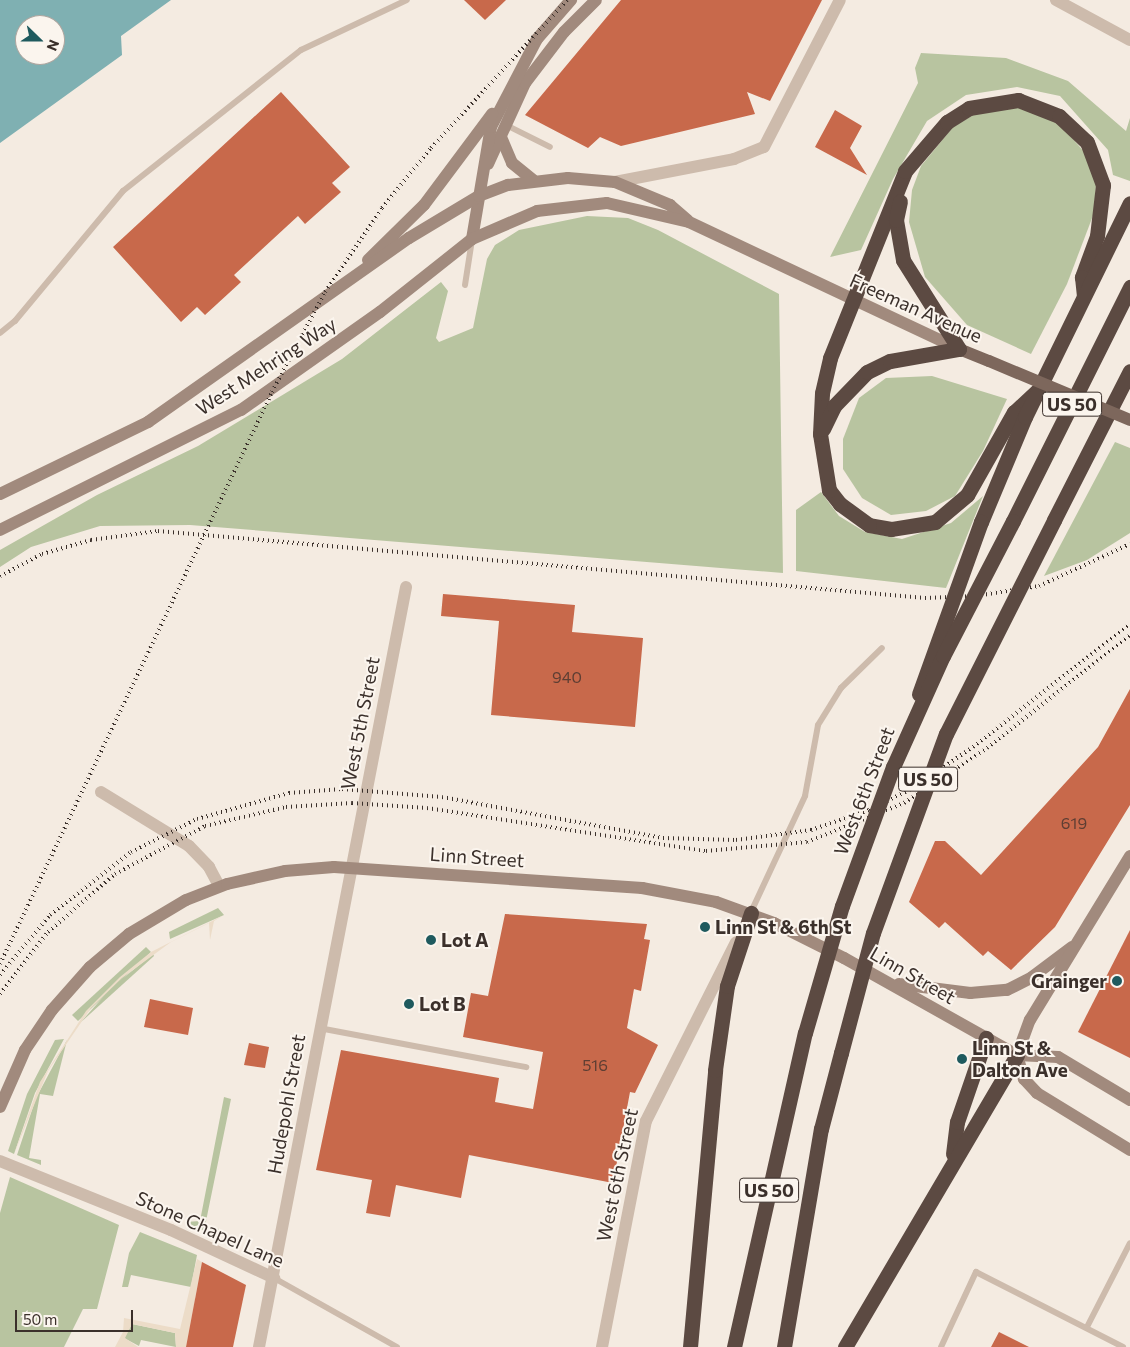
<!DOCTYPE html>
<html>
<head>
<meta charset="utf-8">
<style>
	body { margin:0 }
	#map { position:relative; width:1130px; height:1347px; overflow:hidden; background:#f4ebe1; font-family:Commissioner,sans-serif }
	div>[style] { position:absolute }
	[style*='--x'] { left:calc(var(--x)*1px); top:calc(var(--y)*1px); width:calc(var(--w)*1px); rotate:calc(var(--a)*1deg) }
	.green>* { inset:0; background:#b8c4a0 }
	.plaza>* { inset:0; background:#ecdcc8 }
	.water>* { inset:0; background:#7fb0b2 }
	.building>* { inset:0; background:#c8694b }
	.lane>* { height:6px; margin:-3px; padding:0 3px; transform-origin:3px; border-radius:3px; background:#cdbbac }
	.street>* { height:12px; margin:-6px; padding:0 6px; transform-origin:6px; border-radius:6px; background:#cdbbac }
	.secondary>* { height:12px; margin:-6px; padding:0 6px; transform-origin:6px; border-radius:6px; background:#a18a7d }
	.primary>* { height:12px; margin:-6px; padding:0 6px; transform-origin:6px; border-radius:6px; background:#7d675c }
	.highway>* { height:15px; margin:-7.5px; padding:0 7.5px; transform-origin:7.5px; border-radius:7.5px; background:#5c4a42 }
	.rail>* { height:4px; margin-top:-2px; transform-origin:0; background:repeating-linear-gradient(90deg,#3b302b 0 1px,transparent 0 5px) }
	.primary-bridge>* { height:12px; margin:-6px; padding:0 6px; transform-origin:6px; border-radius:6px; background:#7d675c }
	.highway-bridge>* { height:15px; margin:-7.5px; padding:0 7.5px; transform-origin:7.5px; border-radius:7.5px; background:#5c4a42 }
	.dots>* { width:14px; height:14px; translate:-50% -50%; box-sizing:border-box; border:2px solid #fbf5ee; border-radius:50% }
	span { translate:-50% -50%; white-space:nowrap; text-align:center; line-height:1.15; -webkit-text-stroke:4px #fbf5ee; paint-order:stroke }
	.number-label { font-size:16px; color:#5e3e33 }
	.number-label span { -webkit-text-stroke-width:0 }
	.shield-label span { padding:1px 4px; background:#fbf5ee; border:1px solid; border-radius:4px; -webkit-text-stroke-width:0 }
	.shield-label { font-size:18px; color:#3b302b; font-weight:700 }
	.street-label { font-size:19px; color:#3b302b }
	.poi-label { font-size:19px; color:#3b302b; font-weight:700 }
	.left { translate:0 -50%; text-align:left }
	.right { translate:-100% -50%; text-align:right }
	.north { position:absolute; left:15px; top:15px; width:50px; height:50px; box-sizing:border-box; background:#fbf5ee; border:1px solid #aea6a0; border-radius:50%; rotate:112deg; font-size:14px; font-weight:700; line-height:20px; text-align:center; color:#3b302b }
	.north::after { content:''; display:block; margin:auto; width:18px; height:22px; background:#1f5a5e; clip-path:polygon(50% 0,100% 100%,50% 72%,0 100%) }
	.scale { position:absolute; left:15px; top:1310px; width:118px; height:22px; box-sizing:border-box; border:2px solid #3b302b; border-top:0; padding-left:6px; font-size:15px; line-height:18px; white-space:nowrap; color:#3b302b; -webkit-text-stroke:4px #fbf5ee; paint-order:stroke }
</style>
</head>
<body>
<div id="map">
	<div class="green">
		<div style="clip-path:polygon(921px 53px,1006px 58px,1068px 81px,1126px 131px,1130px 118px,1130px 181px,1113px 175px,1108px 150px,1060px 96px,1017px 87px,966px 95px,927px 121px,893px 179px,861px 250px,830px 257px,918px 83px,915px 68px)"></div>
		<div style="clip-path:polygon(1015px 106px,1059px 123px,1086px 154px,1096px 185px,1094px 213px,1067px 284px,1031px 354px,967px 325px,925px 277px,909px 222px,912px 190px,921px 166px,953px 127px,975px 114px)"></div>
		<div style="clip-path:polygon(587px 216px,628px 218px,658px 230px,779px 294px,783px 573px,190px 525px,100px 526px,31px 547px,0 567px,0 550px,97px 495px,198px 446px,342px 359px,441px 282px,448px 291px,436px 338px,439px 342px,473px 328px,487px 259px,495px 245px,519px 230px)"></div>
		<div style="clip-path:polygon(932px 376px,1007px 399px,983px 451px,955px 496px,926px 511px,891px 515px,862px 498px,843px 469px,843px 439px,859px 398px,886px 378px)"></div>
		<div style="clip-path:polygon(1115px 442px,1130px 448px,1130px 533px,1087px 560px,1044px 576px)"></div>
		<div style="clip-path:polygon(821px 492px,839px 516px,865px 532px,902px 539px,951px 523px,983px 496px,946px 588px,796px 571px,796px 510px)"></div>
		<div style="clip-path:polygon(218px 908px,224px 915px,170px 939px,169px 932px)"></div>
		<div style="clip-path:polygon(146px 947px,151px 952px,78px 1021px,72px 1015px)"></div>
		<div style="clip-path:polygon(153px 954px,154px 956px,80px 1023px,112px 987px)"></div>
		<div style="clip-path:polygon(64px 1039px,35px 1093px,14px 1154px,8px 1151px,27px 1094px,55px 1040px)"></div>
		<div style="clip-path:polygon(67px 1040px,53px 1096px,40px 1094px,29px 1158px,41px 1160px,41px 1165px,17px 1155px,36px 1098px)"></div>
		<div style="clip-path:polygon(224px 1097px,231px 1099px,205px 1226px,219px 1229px,217px 1238px,186px 1222px,200px 1221px)"></div>
		<div style="clip-path:polygon(10px 1177px,119px 1225px,97px 1309px,83px 1309px,64px 1347px,0 1347px,0 1213px)"></div>
		<div style="clip-path:polygon(140px 1232px,197px 1255px,191px 1287px,131px 1275px,128px 1287px,122px 1287px,129px 1253px)"></div>
		<div style="clip-path:polygon(132px 1324px,175px 1333px,176px 1347px,141px 1340px,139px 1346px,124px 1338px)"></div>
	</div>
	<div class="plaza">
		<div style="clip-path:polygon(224px 915px,214px 921px,210px 940px,209px 923px,171px 942px,122px 978px,91px 1008px,48px 1071px,14px 1154px,40px 1082px,86px 1011px,120px 977px,151px 952px)"></div>
		<div style="clip-path:polygon(197px 1259px,202px 1262px,186px 1347px,176px 1347px,175px 1333px,132px 1324px,125px 1338px,138px 1347px,115px 1347px,123px 1332px,124px 1318px,180px 1329px)"></div>
	</div>
	<div class="water">
		<div style="clip-path:polygon(evenodd,0 0,171px 0,121px 36px,122px 55px,0 143px,0 0,25px 25px,55px 25px,55px 55px,25px 55px,25px 25px)"></div>
	</div>
	<div class="building">
		<div style="clip-path:polygon(464px 0,506px 0,485px 20px)"></div>
		<div style="clip-path:polygon(621px 0,822px 0,770px 101px,747px 92px,755px 114px,621px 146px,600px 137px,588px 148px,525px 115px)"></div>
		<div style="clip-path:polygon(281px 92px,350px 167px,332px 183px,341px 192px,305px 224px,298px 216px,234px 275px,241px 282px,205px 315px,197px 307px,181px 322px,113px 247px)"></div>
		<div style="clip-path:polygon(835px 110px,862px 126px,850px 148px,867px 175px,815px 147px)"></div>
		<div style="clip-path:polygon(443px 594px,575px 605px,572px 632px,643px 638px,635px 727px,491px 715px,499px 621px,441px 616px)"></div>
		<div style="clip-path:polygon(1130px 689px,1130px 805px,1055px 927px,1011px 970px,988px 951px,983px 956px,945px 922px,939px 928px,909px 902px,935px 841px,945px 841px,981px 875px,1098px 747px)"></div>
		<div style="clip-path:polygon(505px 914px,647px 924px,644px 939px,650px 940px,641px 991px,634px 989px,627px 1028px,658px 1045px,635px 1093px,630px 1092px,613px 1183px,469px 1155px,461px 1198px,396px 1185px,390px 1217px,366px 1213px,372px 1180px,316px 1170px,341px 1050px,499px 1078px,495px 1102px,533px 1109px,543px 1052px,463px 1037px,471px 993px,488px 996px)"></div>
		<div style="clip-path:polygon(1130px 930px,1130px 1058px,1078px 1032px)"></div>
		<div style="clip-path:polygon(150px 999px,193px 1008px,188px 1035px,144px 1027px)"></div>
		<div style="clip-path:polygon(249px 1043px,269px 1047px,265px 1068px,244px 1065px)"></div>
		<div style="clip-path:polygon(202px 1262px,246px 1285px,233px 1347px,186px 1347px)"></div>
		<div style="clip-path:polygon(999px 1332px,1029px 1347px,991px 1347px)"></div>
	</div>
	<div class="lane">
		<div style="--x:506;--y:125;--w:49;--a:26.6"></div>
		<div style="--x:465;--y:285;--w:46;--a:-81.2"></div>
		<div style="--x:0;--y:333;--w:19;--a:-39"></div>
		<div style="--x:15;--y:321;--w:169;--a:-50.3"></div>
		<div style="--x:123;--y:191;--w:227;--a:-38.4"></div>
		<div style="--x:301;--y:50;--w:117;--a:-25.3"></div>
		<div style="--x:751;--y:912;--w:128;--a:-65"></div>
		<div style="--x:805;--y:796;--w:72;--a:-79.6"></div>
		<div style="--x:818;--y:725;--w:44;--a:-58.1"></div>
		<div style="--x:841;--y:688;--w:57;--a:-44.3"></div>
		<div style="--x:319;--y:1028;--w:211;--a:10.7"></div>
		<div style="--x:274;--y:1278;--w:141;--a:29.3"></div>
		<div style="--x:1087;--y:1327;--w:94;--a:-62.9"></div>
		<div style="--x:941;--y:1347;--w:83;--a:-65"></div>
		<div style="--x:976;--y:1272;--w:165;--a:27"></div>
	</div>
	<div class="street">
		<div style="--x:1056;--y:0;--w:84;--a:28.4"></div>
		<div style="--x:615;--y:182;--w:121;--a:-10.9"></div>
		<div style="--x:734;--y:159;--w:32;--a:-22"></div>
		<div style="--x:764;--y:147;--w:165;--a:-62.7"></div>
		<div style="--x:101;--y:792;--w:103;--a:31.5"></div>
		<div style="--x:189;--y:846;--w:29;--a:46"></div>
		<div style="--x:209;--y:867;--w:21;--a:62"></div>
		<div style="--x:0;--y:1161;--w:184;--a:22"></div>
		<div style="--x:171;--y:1230;--w:114;--a:25"></div>
		<div style="--x:259;--y:1347;--w:774;--a:-79.05"></div>
		<div style="--x:602;--y:1347;--w:230;--a:-79"></div>
		<div style="--x:646;--y:1121;--w:200;--a:-63.3"></div>
	</div>
	<div class="secondary">
		<div style="--x:501;--y:137;--w:28;--a:67"></div>
		<div style="--x:512;--y:163;--w:27;--a:39"></div>
		<div style="--x:488;--y:164;--w:89;--a:-65.4"></div>
		<div style="--x:525;--y:83;--w:64;--a:-52.6"></div>
		<div style="--x:564;--y:32;--w:45;--a:-45"></div>
		<div style="--x:472;--y:239;--w:114;--a:-80.4"></div>
		<div style="--x:491;--y:127;--w:99;--a:-62.4"></div>
		<div style="--x:537;--y:39;--w:52;--a:-48.9"></div>
		<div style="--x:368;--y:260;--w:78;--a:-44.5"></div>
		<div style="--x:424;--y:205;--w:114;--a:-53.2"></div>
		<div style="--x:0;--y:494;--w:165;--a:-25.9"></div>
		<div style="--x:148;--y:422;--w:319;--a:-35.2"></div>
		<div style="--x:409;--y:238;--w:82;--a:-31"></div>
		<div style="--x:479;--y:196;--w:31;--a:-21"></div>
		<div style="--x:508;--y:185;--w:60;--a:-6.7"></div>
		<div style="--x:568;--y:178;--w:47;--a:4.9"></div>
		<div style="--x:615;--y:182;--w:60;--a:22.7"></div>
		<div style="--x:670;--y:205;--w:23;--a:41"></div>
		<div style="--x:0;--y:530;--w:269;--a:-26.5"></div>
		<div style="--x:241;--y:410;--w:170;--a:-35.2"></div>
		<div style="--x:380;--y:312;--w:117;--a:-38.4"></div>
		<div style="--x:472;--y:239;--w:71;--a:-23.3"></div>
		<div style="--x:537;--y:211;--w:70;--a:-6.5"></div>
		<div style="--x:607;--y:203;--w:84;--a:13"></div>
		<div style="--x:689;--y:222;--w:298;--a:25.2"></div>
		<div style="--x:899;--y:984;--w:72;--a:7.2"></div>
		<div style="--x:970;--y:993;--w:37;--a:-5"></div>
		<div style="--x:1007;--y:990;--w:28;--a:-27"></div>
		<div style="--x:1032;--y:977;--w:50;--a:-36.9"></div>
		<div style="--x:1017;--y:1055;--w:37;--a:-70"></div>
		<div style="--x:1030;--y:1020;--w:192;--a:-58.6"></div>
		<div style="--x:1017;--y:1055;--w:25;--a:74"></div>
		<div style="--x:1024;--y:1079;--w:19;--a:47"></div>
		<div style="--x:1037;--y:1093;--w:109;--a:31.5"></div>
		<div style="--x:0;--y:1107;--w:62;--a:-66.3"></div>
		<div style="--x:25;--y:1050;--w:48;--a:-56"></div>
		<div style="--x:52;--y:1010;--w:57;--a:-48.5"></div>
		<div style="--x:90;--y:967;--w:51;--a:-40.2"></div>
		<div style="--x:129;--y:934;--w:66;--a:-30.8"></div>
		<div style="--x:186;--y:900;--w:44;--a:-21.3"></div>
		<div style="--x:227;--y:884;--w:59;--a:-12.6"></div>
		<div style="--x:285;--y:871;--w:49;--a:-4.7"></div>
		<div style="--x:334;--y:867;--w:309;--a:3.9"></div>
		<div style="--x:642;--y:888;--w:75;--a:10.7"></div>
		<div style="--x:716;--y:902;--w:62;--a:19.9"></div>
		<div style="--x:774;--y:923;--w:78;--a:26.6"></div>
		<div style="--x:844;--y:958;--w:198;--a:29.3"></div>
		<div style="--x:1017;--y:1055;--w:41;--a:2.8"></div>
		<div style="--x:1058;--y:1057;--w:84;--a:30.8"></div>
	</div>
	<div class="primary">
		<div style="--x:959;--y:349;--w:32;--a:22"></div>
	</div>
	<div class="highway">
		<div style="--x:1038;--y:390;--w:33;--a:137"></div>
		<div style="--x:1014;--y:412;--w:95;--a:119.5"></div>
		<div style="--x:967;--y:495;--w:42;--a:139.8"></div>
		<div style="--x:935;--y:522;--w:45;--a:171"></div>
		<div style="--x:891;--y:529;--w:22;--a:-170"></div>
		<div style="--x:869;--y:525;--w:36;--a:-144"></div>
		<div style="--x:840;--y:504;--w:18;--a:-128"></div>
		<div style="--x:829;--y:490;--w:57;--a:-99.1"></div>
		<div style="--x:820;--y:434;--w:41;--a:-87.2"></div>
		<div style="--x:822;--y:393;--w:36;--a:-77"></div>
		<div style="--x:830;--y:358;--w:201;--a:-68.1"></div>
		<div style="--x:905;--y:171;--w:65;--a:-49.4"></div>
		<div style="--x:947;--y:122;--w:26;--a:-32"></div>
		<div style="--x:969;--y:108;--w:50;--a:-9.3"></div>
		<div style="--x:1018;--y:100;--w:44;--a:21.3"></div>
		<div style="--x:1059;--y:116;--w:38;--a:43"></div>
		<div style="--x:1087;--y:142;--w:46;--a:69.6"></div>
		<div style="--x:1103;--y:185;--w:51;--a:96.7"></div>
		<div style="--x:1097;--y:236;--w:44;--a:110.1"></div>
		<div style="--x:1082;--y:277;--w:18;--a:84"></div>
		<div style="--x:823;--y:429;--w:25;--a:-64"></div>
		<div style="--x:834;--y:406;--w:47;--a:-45.9"></div>
		<div style="--x:867;--y:372;--w:25;--a:-26"></div>
		<div style="--x:890;--y:361;--w:70;--a:-9.9"></div>
		<div style="--x:959;--y:349;--w:105;--a:-122.2"></div>
		<div style="--x:903;--y:260;--w:41;--a:-99.9"></div>
		<div style="--x:896;--y:220;--w:19;--a:-78"></div>
		<div style="--x:1054;--y:520;--w:167;--a:-63"></div>
		<div style="--x:1013;--y:521;--w:262;--a:-63.4"></div>
		<div style="--x:981;--y:522;--w:114;--a:-67.3"></div>
		<div style="--x:1025;--y:417;--w:238;--a:-63.9"></div>
		<div style="--x:953;--y:1154;--w:32;--a:-83"></div>
		<div style="--x:957;--y:1122;--w:89;--a:-71"></div>
		<div style="--x:690;--y:1347;--w:278;--a:-84.8"></div>
		<div style="--x:715;--y:1070;--w:85;--a:-81.9"></div>
		<div style="--x:727;--y:986;--w:77;--a:-71.8"></div>
		<div style="--x:734;--y:1347;--w:322;--a:-77.3"></div>
		<div style="--x:784;--y:1347;--w:221;--a:-80.4"></div>
		<div style="--x:821;--y:1129;--w:79;--a:-75.3"></div>
		<div style="--x:845;--y:1347;--w:339;--a:-59.5"></div>
	</div>
	<div class="rail">
		<div style="--x:0;--y:576;--w:47;--a:-27.6"></div>
		<div style="--x:42;--y:554;--w:51;--a:-15.9"></div>
		<div style="--x:91;--y:540;--w:68;--a:-7.7"></div>
		<div style="--x:158;--y:531;--w:770;--a:4.99"></div>
		<div style="--x:925;--y:598;--w:51;--a:-2.2"></div>
		<div style="--x:976;--y:596;--w:64;--a:-9"></div>
		<div style="--x:1039;--y:586;--w:100;--a:-24.8"></div>
		<div style="--x:0;--y:964;--w:633;--a:-64.57"></div>
		<div style="--x:272;--y:392;--w:113;--a:-62.1"></div>
		<div style="--x:325;--y:292;--w:102;--a:-55.8"></div>
		<div style="--x:382;--y:208;--w:77;--a:-50.8"></div>
		<div style="--x:431;--y:148;--w:201;--a:-47.4"></div>
		<div style="--x:0;--y:975;--w:78;--a:-50.2"></div>
		<div style="--x:50;--y:915;--w:103;--a:-37.9"></div>
		<div style="--x:131;--y:852;--w:74;--a:-26.6"></div>
		<div style="--x:197;--y:819;--w:96;--a:-15.8"></div>
		<div style="--x:289;--y:793;--w:53;--a:-4.3"></div>
		<div style="--x:342;--y:789;--w:100;--a:4.6"></div>
		<div style="--x:442;--y:797;--w:225;--a:10.5"></div>
		<div style="--x:663;--y:838;--w:73;--a:1.6"></div>
		<div style="--x:736;--y:840;--w:76;--a:-7.6"></div>
		<div style="--x:811;--y:830;--w:61;--a:-19"></div>
		<div style="--x:869;--y:810;--w:47;--a:-26.6"></div>
		<div style="--x:911;--y:789;--w:75;--a:-34.1"></div>
		<div style="--x:973;--y:747;--w:199;--a:-38.1"></div>
		<div style="--x:0;--y:994;--w:78;--a:-52.3"></div>
		<div style="--x:48;--y:932;--w:89;--a:-40.9"></div>
		<div style="--x:115;--y:874;--w:102;--a:-28.1"></div>
		<div style="--x:205;--y:826;--w:83;--a:-13.2"></div>
		<div style="--x:286;--y:807;--w:66;--a:-3.5"></div>
		<div style="--x:352;--y:803;--w:75;--a:3.8"></div>
		<div style="--x:427;--y:808;--w:282;--a:8.8"></div>
		<div style="--x:706;--y:851;--w:101;--a:-5.1"></div>
		<div style="--x:807;--y:842;--w:105;--a:-21.9"></div>
		<div style="--x:904;--y:803;--w:100;--a:-33.5"></div>
		<div style="--x:987;--y:748;--w:182;--a:-38.3"></div>
	</div>
	<div class="primary-bridge">
		<div style="--x:989;--y:361;--w:153;--a:22.7"></div>
	</div>
	<div class="highway-bridge">
		<div style="--x:919;--y:694;--w:183;--a:-70.2"></div>
		<div style="--x:805;--y:1033;--w:132;--a:-73.8"></div>
		<div style="--x:842;--y:906;--w:148;--a:-69.9"></div>
		<div style="--x:893;--y:767;--w:122;--a:-65.8"></div>
		<div style="--x:943;--y:656;--w:152;--a:-62.6"></div>
		<div style="--x:841;--y:1053;--w:124;--a:-75.1"></div>
		<div style="--x:873;--y:933;--w:212;--a:-69.9"></div>
		<div style="--x:946;--y:734;--w:240;--a:-63.2"></div>
	</div>
	<div class="dots">
		<div style="left:705px;top:927px;background:#1f5a5e"></div>
		<div style="left:431px;top:940px;background:#1f5a5e"></div>
		<div style="left:1117px;top:981px;background:#1f5a5e"></div>
		<div style="left:409px;top:1004px;background:#1f5a5e"></div>
		<div style="left:962px;top:1059px;background:#1f5a5e"></div>
	</div>
	<div class="number-label">
		<span style="left:567px;top:677px">940</span>
		<span style="left:1074px;top:823px">619</span>
		<span style="left:595px;top:1065px">516</span>
	</div>
	<div class="shield-label">
		<span style="left:1072px;top:404px">US 50</span>
		<span style="left:928px;top:779px">US 50</span>
		<span style="left:769px;top:1190px">US 50</span>
	</div>
	<div class="street-label">
		<span style="left:916px;top:308px;rotate:24deg">Freeman Avenue</span>
		<span style="left:266px;top:366px;rotate:-33deg">West Mehring Way</span>
		<span style="left:360px;top:723px;rotate:-79deg">West 5th Street</span>
		<span style="left:864px;top:791px;rotate:-69deg">West 6th Street</span>
		<span style="left:477px;top:857px;rotate:4deg">Linn Street</span>
		<span style="left:913px;top:975px;rotate:30deg">Linn Street</span>
		<span style="left:286px;top:1104px;rotate:-80deg">Hudepohl Street</span>
		<span style="left:617px;top:1175px;rotate:-78deg">West 6th Street</span>
		<span style="left:210px;top:1229px;rotate:24deg">Stone Chapel Lane</span>
	</div>
	<div class="poi-label">
		<span class="left" style="left:715px;top:927px">Linn St &amp; 6th St</span>
		<span class="left" style="left:441px;top:940px">Lot A</span>
		<span class="right" style="left:1107px;top:981px">Grainger</span>
		<span class="left" style="left:419px;top:1004px">Lot B</span>
		<span class="left" style="left:972px;top:1059px">Linn St &amp;<br>Dalton Ave</span>
	</div>
	<div class="north">N</div>
	<div class="scale">50 m</div>
</div>
</body>
</html>
